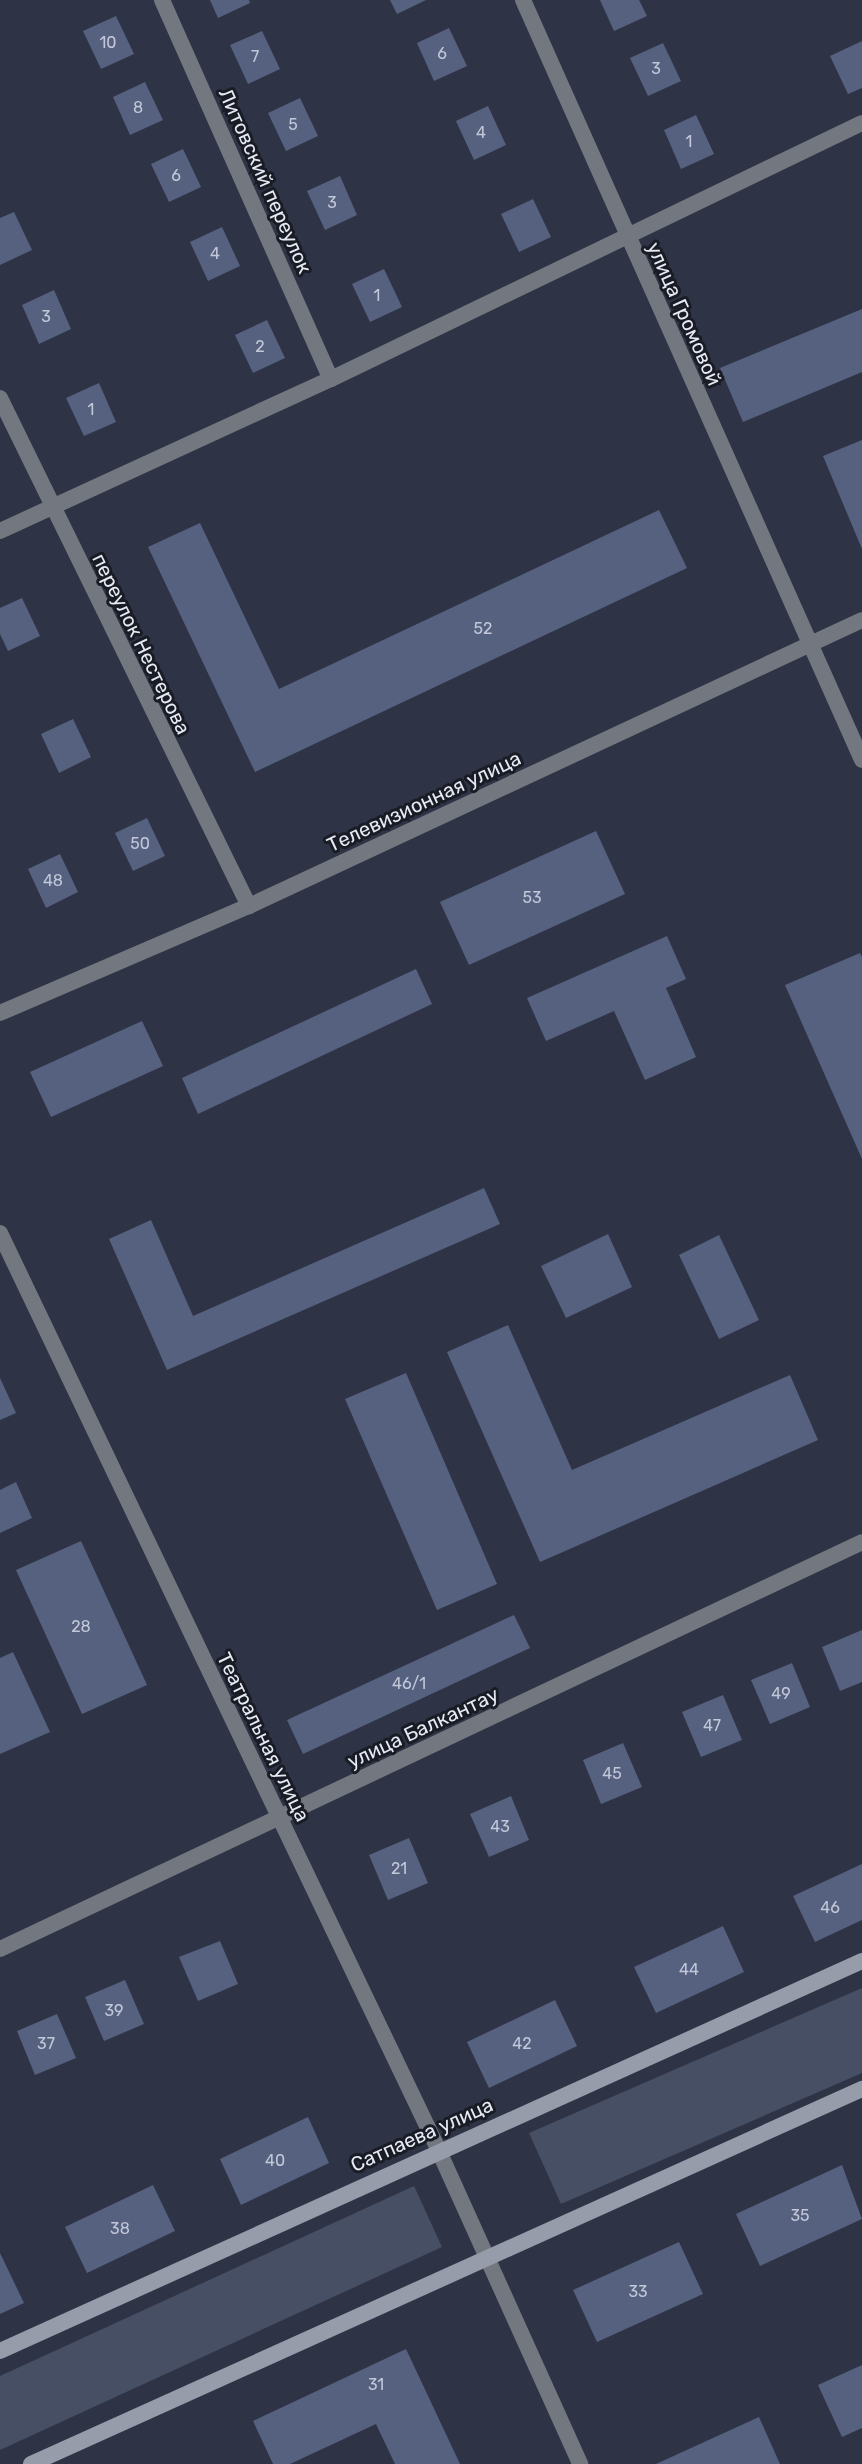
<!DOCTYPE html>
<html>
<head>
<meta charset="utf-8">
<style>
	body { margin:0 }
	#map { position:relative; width:862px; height:2464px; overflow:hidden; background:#2e3445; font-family:Rubik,sans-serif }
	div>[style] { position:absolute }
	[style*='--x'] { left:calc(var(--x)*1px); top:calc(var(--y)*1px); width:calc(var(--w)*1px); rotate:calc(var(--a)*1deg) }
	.green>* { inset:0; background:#474f65 }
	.building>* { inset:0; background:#566180 }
	.minor>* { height:16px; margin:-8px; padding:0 8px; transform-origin:8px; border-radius:8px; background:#73777f }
	.secondary>* { height:16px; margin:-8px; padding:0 8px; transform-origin:8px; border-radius:8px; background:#969caa }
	span { translate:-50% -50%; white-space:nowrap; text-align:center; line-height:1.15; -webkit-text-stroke:6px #191c24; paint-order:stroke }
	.number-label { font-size:16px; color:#c2c8d8 }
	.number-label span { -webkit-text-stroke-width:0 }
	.street-label { font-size:20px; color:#e6eaf5 }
</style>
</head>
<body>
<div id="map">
	<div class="green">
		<div style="clip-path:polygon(862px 1988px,862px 2073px,561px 2204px,529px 2133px)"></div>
		<div style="clip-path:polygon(414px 2186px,442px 2247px,0 2450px,0 2376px)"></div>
	</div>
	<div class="building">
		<div style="clip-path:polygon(210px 0,249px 0,250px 3px,218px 18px)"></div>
		<div style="clip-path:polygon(390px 0,426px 0,397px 14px)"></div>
		<div style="clip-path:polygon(600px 0,639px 0,647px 16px,614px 31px)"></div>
		<div style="clip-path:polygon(116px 16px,134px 54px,101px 69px,83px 31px)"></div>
		<div style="clip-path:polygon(449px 28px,467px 66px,434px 81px,417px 43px)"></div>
		<div style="clip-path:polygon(262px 31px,280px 69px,248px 84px,230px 45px)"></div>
		<div style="clip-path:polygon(862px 41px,862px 88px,848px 94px,830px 56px)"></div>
		<div style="clip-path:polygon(663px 43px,681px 81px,648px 96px,630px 58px)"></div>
		<div style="clip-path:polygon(145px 82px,163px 120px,130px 135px,113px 97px)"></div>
		<div style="clip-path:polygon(300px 98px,318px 136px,286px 151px,268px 113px)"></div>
		<div style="clip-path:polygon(488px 106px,506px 145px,474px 160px,456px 121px)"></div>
		<div style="clip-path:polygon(696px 115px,714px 154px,681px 169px,664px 130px)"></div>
		<div style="clip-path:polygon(183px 149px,201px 187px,169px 202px,151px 164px)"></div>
		<div style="clip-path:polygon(340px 176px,357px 215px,325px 230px,307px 191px)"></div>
		<div style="clip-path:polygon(533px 199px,551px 237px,519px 252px,501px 214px)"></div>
		<div style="clip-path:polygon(14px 212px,32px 250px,0 265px,0 218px)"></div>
		<div style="clip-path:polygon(222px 227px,240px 266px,208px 281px,190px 242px)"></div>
		<div style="clip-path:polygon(384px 269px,402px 307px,370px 322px,352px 284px)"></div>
		<div style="clip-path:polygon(54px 290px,71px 329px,39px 344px,22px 305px)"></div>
		<div style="clip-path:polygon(862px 309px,862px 372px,743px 422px,720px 368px)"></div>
		<div style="clip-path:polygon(267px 320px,285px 358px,253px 373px,235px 335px)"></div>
		<div style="clip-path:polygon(99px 383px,116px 422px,84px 436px,66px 398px)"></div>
		<div style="clip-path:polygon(862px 440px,862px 549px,823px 456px)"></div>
		<div style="clip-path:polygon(659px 510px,687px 568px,255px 772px,148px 547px,200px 523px,279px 689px)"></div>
		<div style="clip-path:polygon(22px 598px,40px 636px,8px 651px,0 634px,0 608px)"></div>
		<div style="clip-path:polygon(73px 719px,91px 757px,59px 773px,41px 734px)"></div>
		<div style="clip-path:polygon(147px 818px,165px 856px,133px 871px,115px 833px)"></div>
		<div style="clip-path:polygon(596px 831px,625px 894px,469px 965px,440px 902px)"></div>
		<div style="clip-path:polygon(60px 854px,78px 892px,46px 908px,28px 869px)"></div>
		<div style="clip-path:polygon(667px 936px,686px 979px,666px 988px,696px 1057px,645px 1080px,614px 1011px,546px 1041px,527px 998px)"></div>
		<div style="clip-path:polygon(860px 953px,862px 957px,862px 1159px,785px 985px)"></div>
		<div style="clip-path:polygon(416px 969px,432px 1004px,198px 1114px,182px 1078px)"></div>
		<div style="clip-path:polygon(142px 1021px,163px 1066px,51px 1117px,30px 1072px)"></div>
		<div style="clip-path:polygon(484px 1188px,500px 1224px,167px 1370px,109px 1239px,151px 1220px,193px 1316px)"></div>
		<div style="clip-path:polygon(608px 1234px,632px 1287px,566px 1318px,541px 1266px)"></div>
		<div style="clip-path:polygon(719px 1235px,759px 1320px,719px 1339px,679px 1255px)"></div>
		<div style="clip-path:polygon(508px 1325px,572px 1470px,790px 1375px,818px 1440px,540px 1562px,447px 1352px)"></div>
		<div style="clip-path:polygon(406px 1373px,497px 1584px,437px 1610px,345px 1399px)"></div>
		<div style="clip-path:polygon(0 1378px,16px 1413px,0 1420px)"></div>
		<div style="clip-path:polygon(16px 1482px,32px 1518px,0 1533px,0 1490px)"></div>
		<div style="clip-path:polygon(81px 1541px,147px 1685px,82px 1714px,16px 1570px)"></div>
		<div style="clip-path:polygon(514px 1615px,530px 1648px,303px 1754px,287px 1720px)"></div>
		<div style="clip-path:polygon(862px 1630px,862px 1682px,840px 1691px,822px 1647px)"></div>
		<div style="clip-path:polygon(13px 1652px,50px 1732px,0 1754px,0 1658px)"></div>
		<div style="clip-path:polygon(792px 1663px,810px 1707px,770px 1724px,751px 1680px)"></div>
		<div style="clip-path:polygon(723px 1695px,742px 1740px,701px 1757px,682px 1712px)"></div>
		<div style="clip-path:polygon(623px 1743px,642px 1787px,601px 1804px,583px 1760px)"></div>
		<div style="clip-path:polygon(511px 1796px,529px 1840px,489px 1857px,470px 1814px)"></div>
		<div style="clip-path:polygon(409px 1838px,428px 1883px,388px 1900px,369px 1855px)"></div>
		<div style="clip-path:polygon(862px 1864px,862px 1920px,815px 1942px,793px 1896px)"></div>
		<div style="clip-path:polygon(723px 1926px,744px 1972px,656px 2013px,634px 1967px)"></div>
		<div style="clip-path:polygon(220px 1941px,238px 1984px,198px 2001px,179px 1957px)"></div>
		<div style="clip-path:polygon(125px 1980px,144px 2024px,104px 2041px,85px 1997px)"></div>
		<div style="clip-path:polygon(555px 2000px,577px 2046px,489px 2088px,467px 2042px)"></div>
		<div style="clip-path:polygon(57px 2014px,76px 2058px,35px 2075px,17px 2031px)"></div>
		<div style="clip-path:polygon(308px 2117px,329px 2163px,241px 2205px,220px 2159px)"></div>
		<div style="clip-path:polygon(842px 2165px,862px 2219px,760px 2266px,736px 2214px)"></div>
		<div style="clip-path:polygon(153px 2185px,175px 2231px,87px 2273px,65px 2227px)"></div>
		<div style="clip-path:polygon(679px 2242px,703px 2294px,597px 2342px,573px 2290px)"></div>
		<div style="clip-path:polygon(0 2253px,24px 2303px,0 2314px)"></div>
		<div style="clip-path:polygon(406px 2349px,460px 2464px,395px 2464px,376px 2424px,290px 2464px,273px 2464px,253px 2421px)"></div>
		<div style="clip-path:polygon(862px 2365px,862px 2428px,842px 2437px,818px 2385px)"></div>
		<div style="clip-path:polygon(759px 2417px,780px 2464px,656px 2464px)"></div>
	</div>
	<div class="minor">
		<div style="--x:162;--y:0;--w:415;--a:66"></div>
		<div style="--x:523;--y:0;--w:832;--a:65.96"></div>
		<div style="--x:0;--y:398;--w:566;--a:63.89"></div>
		<div style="--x:0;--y:531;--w:364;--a:-24.7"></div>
		<div style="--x:331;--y:379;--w:589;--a:-25.74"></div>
		<div style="--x:0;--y:1013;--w:271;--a:-23.3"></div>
		<div style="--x:249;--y:906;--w:676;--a:-25.01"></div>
		<div style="--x:0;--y:1233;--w:1015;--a:64.44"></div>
		<div style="--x:438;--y:2149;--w:346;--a:65.7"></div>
		<div style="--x:0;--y:1949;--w:953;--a:-25.27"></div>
	</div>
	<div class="secondary">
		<div style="--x:0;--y:2351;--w:946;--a:-24.34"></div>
		<div style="--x:31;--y:2464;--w:912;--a:-24.29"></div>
	</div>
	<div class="number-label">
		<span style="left:108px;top:43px">10</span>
		<span style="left:442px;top:54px">6</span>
		<span style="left:255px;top:57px">7</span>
		<span style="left:656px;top:69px">3</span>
		<span style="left:138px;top:108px">8</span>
		<span style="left:293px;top:125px">5</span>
		<span style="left:481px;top:133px">4</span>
		<span style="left:689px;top:142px">1</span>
		<span style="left:176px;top:176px">6</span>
		<span style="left:332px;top:203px">3</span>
		<span style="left:215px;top:254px">4</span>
		<span style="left:377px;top:296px">1</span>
		<span style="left:46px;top:317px">3</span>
		<span style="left:260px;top:347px">2</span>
		<span style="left:91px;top:410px">1</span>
		<span style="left:483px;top:629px">52</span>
		<span style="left:140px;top:844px">50</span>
		<span style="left:53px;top:881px">48</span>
		<span style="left:532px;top:898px">53</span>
		<span style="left:81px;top:1627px">28</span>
		<span style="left:409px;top:1684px">46/1</span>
		<span style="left:781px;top:1694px">49</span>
		<span style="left:712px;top:1726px">47</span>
		<span style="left:612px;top:1774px">45</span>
		<span style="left:500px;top:1827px">43</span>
		<span style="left:399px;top:1869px">21</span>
		<span style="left:830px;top:1908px">46</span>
		<span style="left:689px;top:1970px">44</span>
		<span style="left:114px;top:2011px">39</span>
		<span style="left:46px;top:2044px">37</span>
		<span style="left:522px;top:2044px">42</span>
		<span style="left:275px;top:2161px">40</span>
		<span style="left:800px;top:2216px">35</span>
		<span style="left:120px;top:2229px">38</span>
		<span style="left:638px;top:2292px">33</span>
		<span style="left:376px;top:2385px">31</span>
	</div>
	<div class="street-label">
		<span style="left:265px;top:181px;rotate:66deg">Литовский переулок</span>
		<span style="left:684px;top:314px;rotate:66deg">улица Громовой</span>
		<span style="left:141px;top:644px;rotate:64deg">переулок Нестерова</span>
		<span style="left:424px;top:802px;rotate:-25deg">Телевизионная улица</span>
		<span style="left:423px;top:1728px;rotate:-25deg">улица Балкантау</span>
		<span style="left:263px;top:1737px;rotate:64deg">Театральная улица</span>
		<span style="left:422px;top:2135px;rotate:-24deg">Сатпаева улица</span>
	</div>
</div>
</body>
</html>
